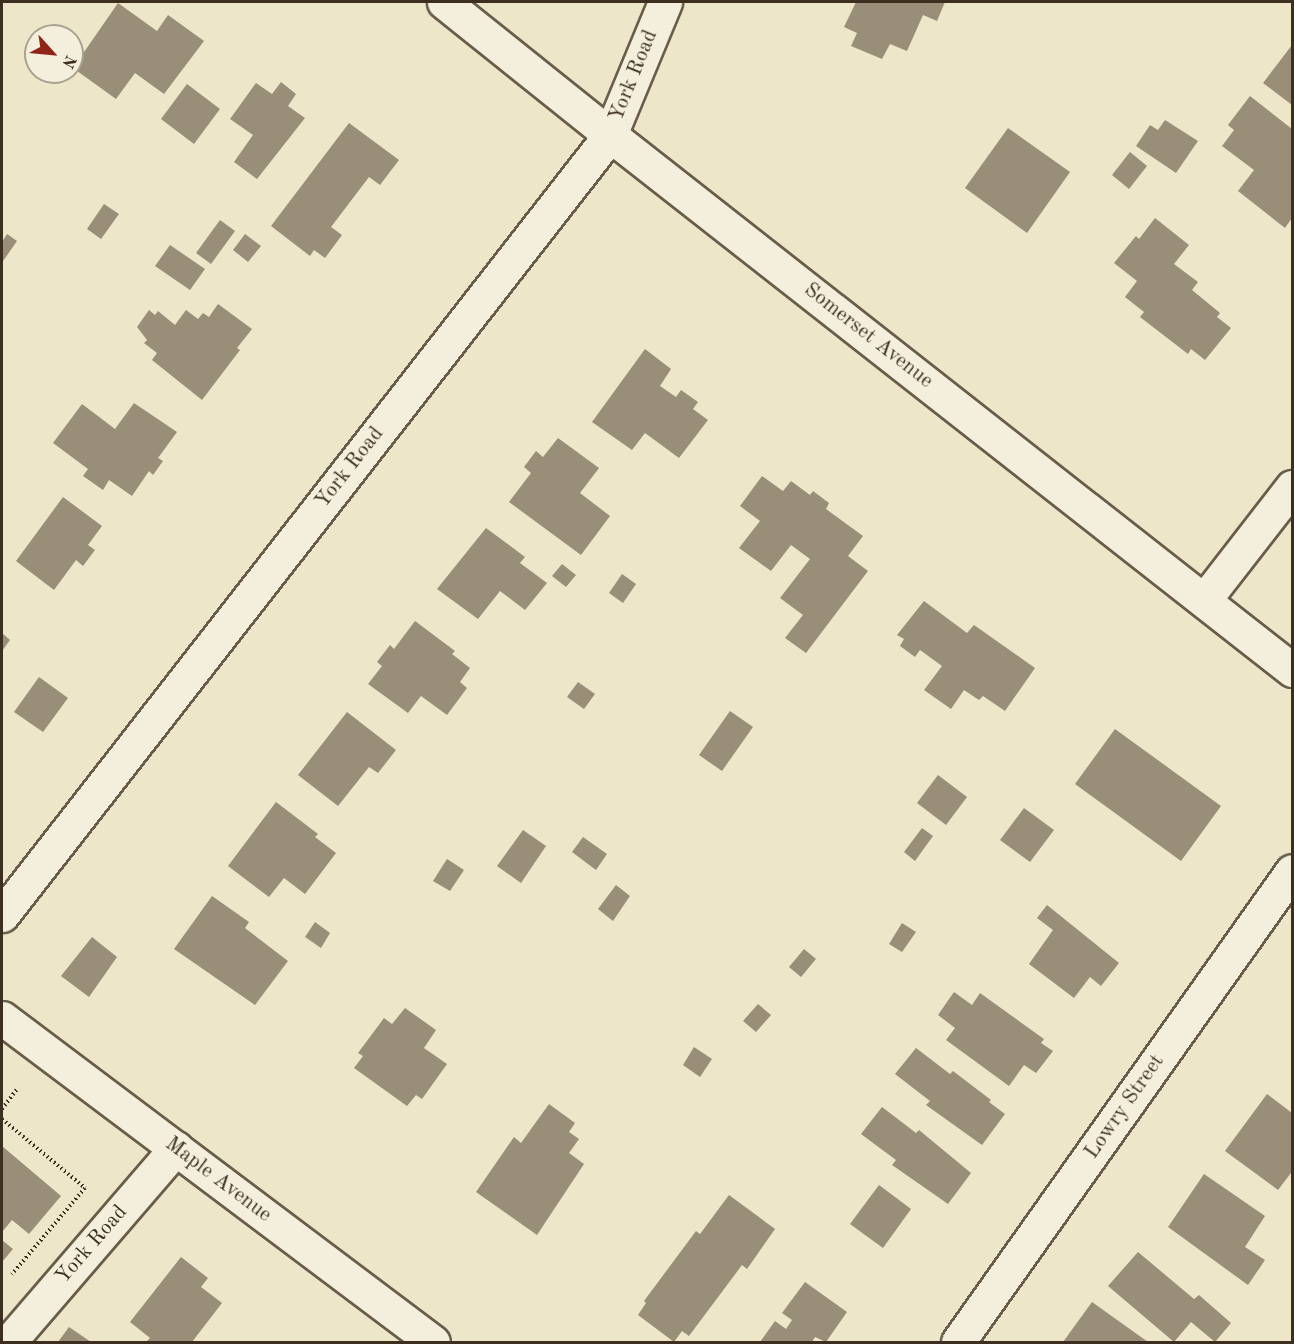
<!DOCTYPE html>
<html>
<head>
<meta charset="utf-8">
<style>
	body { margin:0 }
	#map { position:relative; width:1294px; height:1344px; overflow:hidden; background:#eee6c9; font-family:"Old Standard TT",serif }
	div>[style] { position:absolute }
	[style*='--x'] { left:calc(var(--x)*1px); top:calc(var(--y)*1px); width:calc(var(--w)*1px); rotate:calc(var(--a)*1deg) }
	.building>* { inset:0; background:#998e77 }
	.path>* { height:4px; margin-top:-2px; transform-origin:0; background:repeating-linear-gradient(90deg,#3c2f1f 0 1.5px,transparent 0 4.5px) }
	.roads { filter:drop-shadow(2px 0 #685d4a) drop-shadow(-2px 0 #685d4a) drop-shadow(0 2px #685d4a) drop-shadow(0 -2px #685d4a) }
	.street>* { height:33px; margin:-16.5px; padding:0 16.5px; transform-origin:16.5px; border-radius:16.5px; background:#f4efdc }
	span { translate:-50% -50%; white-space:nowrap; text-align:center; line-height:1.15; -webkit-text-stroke:4.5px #f4efdc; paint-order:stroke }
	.street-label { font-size:21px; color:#3c2f1f }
	.frame { position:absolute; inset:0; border:3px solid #3c2f1f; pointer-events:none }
	.north { position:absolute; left:24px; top:24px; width:60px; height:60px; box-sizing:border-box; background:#f4efdc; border:2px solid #aaa290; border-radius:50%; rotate:117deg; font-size:16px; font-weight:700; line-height:24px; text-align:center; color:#3c2f1f }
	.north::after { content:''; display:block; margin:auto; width:21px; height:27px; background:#8f2418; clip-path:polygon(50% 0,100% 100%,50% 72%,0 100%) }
</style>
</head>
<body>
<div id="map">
	<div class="building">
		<div style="clip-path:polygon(856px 2px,945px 2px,937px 21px,923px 15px,907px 51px,890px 44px,882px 59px,851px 46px,857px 33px,844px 27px)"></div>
		<div style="clip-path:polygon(118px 3px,157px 31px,168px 15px,204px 41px,164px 94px,135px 73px,116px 99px,73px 68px)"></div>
		<div style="clip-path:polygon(1292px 45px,1292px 105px,1263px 83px)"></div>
		<div style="clip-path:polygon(281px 82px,296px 94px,288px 106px,305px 118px,257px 179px,234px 162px,253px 135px,230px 119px,256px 83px,272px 94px)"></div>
		<div style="clip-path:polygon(187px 84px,220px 109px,194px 144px,161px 119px)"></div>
		<div style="clip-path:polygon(1250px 96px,1292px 129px,1292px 218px,1285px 228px,1238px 191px,1254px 170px,1222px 146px,1234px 130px,1228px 125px)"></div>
		<div style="clip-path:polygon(1165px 120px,1198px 141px,1176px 173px,1136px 146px,1150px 125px,1158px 130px)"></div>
		<div style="clip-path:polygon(349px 123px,399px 160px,380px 185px,369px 177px,331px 227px,342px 235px,325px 258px,314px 250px,310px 256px,271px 226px)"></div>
		<div style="clip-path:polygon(1008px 128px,1070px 172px,1027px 233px,965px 188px)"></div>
		<div style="clip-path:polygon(1130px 152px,1147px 166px,1129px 189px,1112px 175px)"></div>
		<div style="clip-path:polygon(104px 204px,119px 214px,101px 239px,87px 229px)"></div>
		<div style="clip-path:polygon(1155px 218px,1189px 245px,1174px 264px,1198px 282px,1192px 290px,1220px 313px,1217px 317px,1231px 328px,1205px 360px,1191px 349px,1188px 354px,1140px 317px,1144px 312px,1125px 297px,1137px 281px,1114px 263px,1136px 236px,1139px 239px)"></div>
		<div style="clip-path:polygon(220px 220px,235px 231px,211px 264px,196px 253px)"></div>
		<div style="clip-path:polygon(7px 234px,17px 241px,3px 261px,2px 242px)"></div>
		<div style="clip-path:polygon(245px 234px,261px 246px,248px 262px,233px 250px)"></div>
		<div style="clip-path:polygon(170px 245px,205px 269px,190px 290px,155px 266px)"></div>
		<div style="clip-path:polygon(218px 304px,252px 329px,237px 348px,240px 350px,202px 400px,152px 360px,157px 353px,144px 343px,147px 340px,137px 327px,149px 310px,155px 315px,158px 311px,175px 325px,186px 310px,198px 319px,203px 313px,209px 317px)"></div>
		<div style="clip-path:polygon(645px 349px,671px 369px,660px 386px,676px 397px,681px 390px,698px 402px,693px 409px,708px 420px,679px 458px,645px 433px,632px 450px,592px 422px)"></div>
		<div style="clip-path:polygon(134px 403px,177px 432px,158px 458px,163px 461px,153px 475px,149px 471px,132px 496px,109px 480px,103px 490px,83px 476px,88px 469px,53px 443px,82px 404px,115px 429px)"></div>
		<div style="clip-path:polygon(558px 438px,599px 468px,580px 493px,610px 516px,581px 555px,509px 502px,531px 473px,524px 467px,536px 451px,543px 457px)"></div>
		<div style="clip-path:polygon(762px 476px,783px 491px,791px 481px,810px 495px,813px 491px,829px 503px,826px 509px,863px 536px,848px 556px,868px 571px,806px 653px,785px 638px,803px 615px,780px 598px,810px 559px,791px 545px,771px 571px,739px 548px,760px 521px,740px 506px)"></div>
		<div style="clip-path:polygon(63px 497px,102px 526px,88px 545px,95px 550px,83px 566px,76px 560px,54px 590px,16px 561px)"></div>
		<div style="clip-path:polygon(486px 528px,525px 557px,520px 563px,547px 583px,525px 610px,500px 591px,478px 619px,437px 589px)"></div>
		<div style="clip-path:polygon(562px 564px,576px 575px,566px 587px,552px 576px)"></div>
		<div style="clip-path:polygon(622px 574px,636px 584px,623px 603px,609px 593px)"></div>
		<div style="clip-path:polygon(924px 601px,967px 633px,974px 625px,1035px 668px,1005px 711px,983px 696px,979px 700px,964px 690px,951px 709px,924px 690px,942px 666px,920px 650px,915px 657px,900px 646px,904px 639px,897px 635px)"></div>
		<div style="clip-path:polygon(415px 621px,455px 651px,452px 654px,470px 668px,460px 682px,467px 688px,447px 715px,421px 696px,408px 713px,368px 684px,382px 666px,377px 662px,390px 645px,394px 649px)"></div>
		<div style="clip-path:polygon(2px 633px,10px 640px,2px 651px)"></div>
		<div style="clip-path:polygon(39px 677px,68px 698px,43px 732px,14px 712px)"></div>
		<div style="clip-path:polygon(578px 682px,595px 694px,584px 709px,567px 697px)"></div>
		<div style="clip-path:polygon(730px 711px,753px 727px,722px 771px,699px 755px)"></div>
		<div style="clip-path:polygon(347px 712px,396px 750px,378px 773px,369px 767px,338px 806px,298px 775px)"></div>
		<div style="clip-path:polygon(1115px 729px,1221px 806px,1181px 861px,1075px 784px)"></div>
		<div style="clip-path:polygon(938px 775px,967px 797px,946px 825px,917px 803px)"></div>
		<div style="clip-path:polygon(276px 802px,318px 834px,315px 837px,336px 853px,305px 894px,284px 878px,269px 897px,228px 866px)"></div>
		<div style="clip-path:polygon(1024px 808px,1054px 830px,1030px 862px,1000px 840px)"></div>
		<div style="clip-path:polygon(922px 828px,933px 836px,915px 861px,904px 852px)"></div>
		<div style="clip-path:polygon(523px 830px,546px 846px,521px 883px,497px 866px)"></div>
		<div style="clip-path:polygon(583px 837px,607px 854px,596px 870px,572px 852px)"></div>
		<div style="clip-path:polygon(447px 859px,464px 870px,450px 891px,433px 881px)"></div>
		<div style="clip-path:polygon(616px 885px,630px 896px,613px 921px,598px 909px)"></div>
		<div style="clip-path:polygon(212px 896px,249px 922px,245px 928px,288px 961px,255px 1005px,174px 949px)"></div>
		<div style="clip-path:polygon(1047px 905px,1119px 963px,1101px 986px,1090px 977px,1074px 998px,1029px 964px,1053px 930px,1037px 918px)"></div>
		<div style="clip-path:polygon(315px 922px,330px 933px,321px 948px,305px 937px)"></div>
		<div style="clip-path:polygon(902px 923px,916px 932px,902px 952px,889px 944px)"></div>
		<div style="clip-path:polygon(92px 937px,117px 957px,89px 997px,61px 976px)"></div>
		<div style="clip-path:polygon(804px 949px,816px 959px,801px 977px,789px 967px)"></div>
		<div style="clip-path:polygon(954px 992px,972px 1005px,980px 993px,1044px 1039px,1041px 1043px,1053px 1051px,1036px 1073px,1024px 1065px,1009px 1086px,946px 1040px,955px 1028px,938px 1015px)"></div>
		<div style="clip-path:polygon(758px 1004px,771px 1015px,756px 1032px,743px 1021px)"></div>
		<div style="clip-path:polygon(405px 1008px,436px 1030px,424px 1048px,447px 1064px,422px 1099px,416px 1095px,407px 1106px,354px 1068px,363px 1056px,358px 1053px,384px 1018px,392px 1024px)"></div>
		<div style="clip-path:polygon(694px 1047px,712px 1059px,700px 1077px,683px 1065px)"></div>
		<div style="clip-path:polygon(916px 1048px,950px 1074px,953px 1071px,991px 1100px,989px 1102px,1005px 1114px,982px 1145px,926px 1105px,930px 1101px,895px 1074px)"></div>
		<div style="clip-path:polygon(1267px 1094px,1292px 1113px,1292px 1174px,1291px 1173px,1278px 1190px,1225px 1151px)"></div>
		<div style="clip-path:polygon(549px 1104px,575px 1123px,569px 1132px,579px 1139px,569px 1153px,584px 1164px,537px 1235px,476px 1192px,514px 1137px,521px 1143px)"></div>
		<div style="clip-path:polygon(882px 1107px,916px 1133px,919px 1130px,971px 1173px,948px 1204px,892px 1165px,896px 1160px,861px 1134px)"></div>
		<div style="clip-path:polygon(2px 1146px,61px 1196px,29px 1234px,12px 1220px,2px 1232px)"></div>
		<div style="clip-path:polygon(1204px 1174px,1265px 1216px,1245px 1247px,1265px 1260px,1248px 1285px,1168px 1227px)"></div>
		<div style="clip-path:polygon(879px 1185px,911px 1209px,883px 1248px,850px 1224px)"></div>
		<div style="clip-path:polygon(729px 1195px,775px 1229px,747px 1269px,742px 1265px,689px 1336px,682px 1331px,674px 1342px,638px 1315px,646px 1303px,644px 1301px,696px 1231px,700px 1234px)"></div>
		<div style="clip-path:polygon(2px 1240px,13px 1249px,2px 1262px)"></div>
		<div style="clip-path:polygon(1138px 1252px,1194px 1299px,1199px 1295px,1231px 1323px,1215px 1342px,1191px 1322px,1174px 1342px,1108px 1286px)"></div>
		<div style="clip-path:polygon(181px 1257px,208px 1278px,201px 1287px,222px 1303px,192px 1342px,146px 1342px,150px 1338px,130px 1322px)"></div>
		<div style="clip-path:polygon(805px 1282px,847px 1312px,826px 1342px,815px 1337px,812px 1342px,760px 1342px,775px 1321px,786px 1329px,792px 1320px,782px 1313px)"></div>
		<div style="clip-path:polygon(1092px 1302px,1148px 1342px,1063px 1342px)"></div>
		<div style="clip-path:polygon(69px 1327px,91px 1342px,58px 1342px)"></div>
	</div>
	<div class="path">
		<div style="--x:2;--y:1109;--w:26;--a:-53"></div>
		<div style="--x:2;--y:1119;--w:108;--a:39.7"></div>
		<div style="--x:85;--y:1188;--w:113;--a:130.3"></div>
	</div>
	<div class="roads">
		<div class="street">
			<div style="--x:444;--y:2;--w:213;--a:38.7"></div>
			<div style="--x:610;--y:135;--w:867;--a:38.11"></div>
			<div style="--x:1205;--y:599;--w:142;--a:-52.2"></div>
			<div style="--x:2;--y:915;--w:989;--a:-52.06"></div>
			<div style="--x:610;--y:135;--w:144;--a:-67.5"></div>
			<div style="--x:2;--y:1018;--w:539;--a:36.93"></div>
			<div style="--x:9;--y:1342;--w:256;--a:-49.3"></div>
			<div style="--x:958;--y:1342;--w:577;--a:-54.66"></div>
		</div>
	</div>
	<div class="street-label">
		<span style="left:634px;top:76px;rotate:-68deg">York Road</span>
		<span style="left:868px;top:336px;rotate:38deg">Somerset Avenue</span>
		<span style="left:350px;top:468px;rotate:-52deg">York Road</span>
		<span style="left:1125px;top:1107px;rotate:-55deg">Lowry Street</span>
		<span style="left:218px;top:1180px;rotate:37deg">Maple Avenue</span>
		<span style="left:92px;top:1245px;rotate:-49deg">York Road</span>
	</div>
	<div class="frame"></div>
	<div class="north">N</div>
</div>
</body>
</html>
